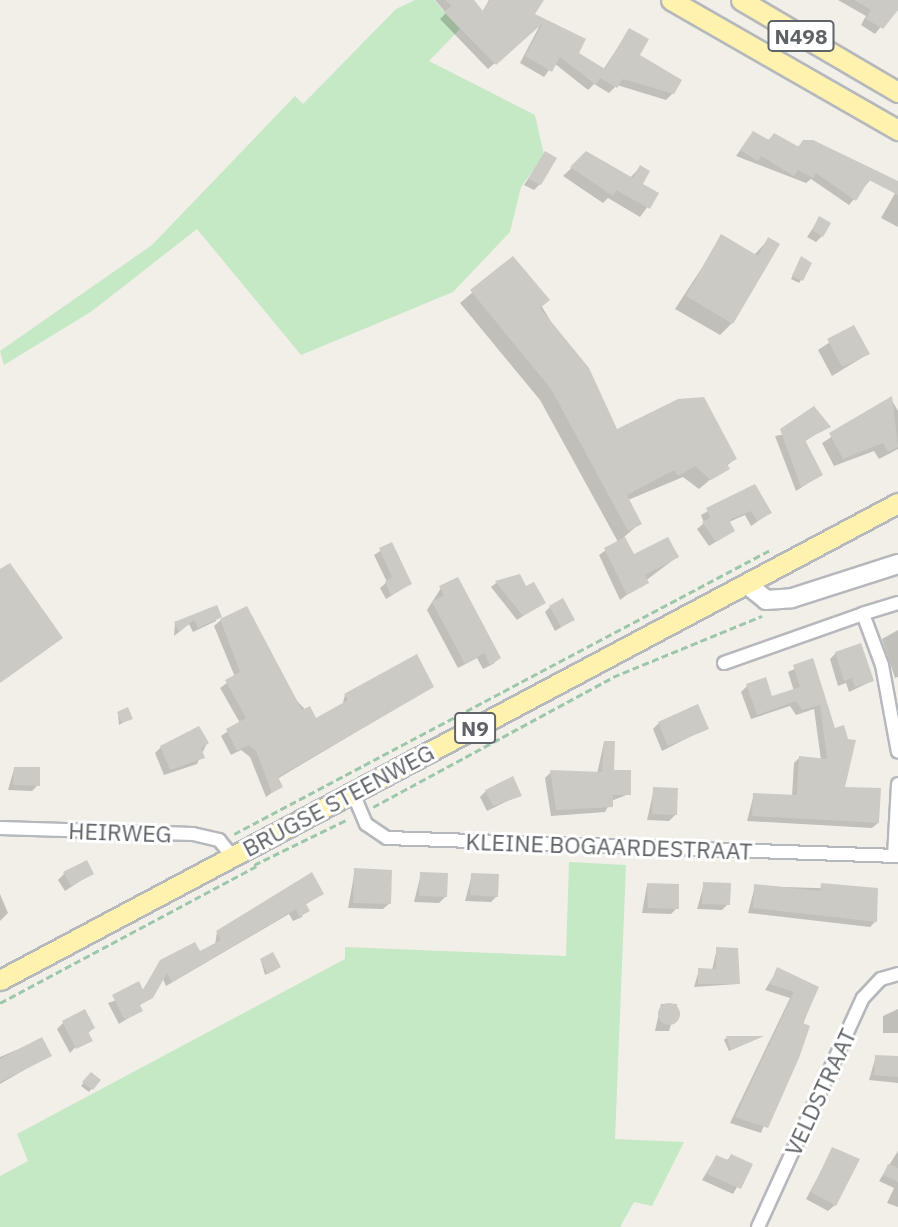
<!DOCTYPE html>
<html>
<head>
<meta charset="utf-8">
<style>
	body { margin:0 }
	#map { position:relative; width:898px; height:1227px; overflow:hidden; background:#f1efe8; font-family:"IBM Plex Sans",sans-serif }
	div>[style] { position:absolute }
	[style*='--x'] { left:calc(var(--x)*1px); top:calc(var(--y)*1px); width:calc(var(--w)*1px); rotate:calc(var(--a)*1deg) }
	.green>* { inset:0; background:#c5e8c5 }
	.shadow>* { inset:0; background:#0003 }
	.building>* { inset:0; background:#cccac5 }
	.round { border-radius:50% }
	.path>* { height:2.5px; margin-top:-1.25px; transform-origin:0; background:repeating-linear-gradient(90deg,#9cc7a9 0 7px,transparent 0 10.5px) }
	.roads { filter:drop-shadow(2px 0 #b5b8bc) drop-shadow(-2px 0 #b5b8bc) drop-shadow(0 2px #b5b8bc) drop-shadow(0 -2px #b5b8bc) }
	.minor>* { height:12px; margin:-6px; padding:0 6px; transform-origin:6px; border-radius:6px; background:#fff }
	.secondary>* { height:18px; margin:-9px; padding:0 9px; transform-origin:9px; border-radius:9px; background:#fff }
	.primary>* { height:19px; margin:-9.5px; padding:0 9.5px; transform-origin:9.5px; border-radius:9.5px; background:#fff2af }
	span { translate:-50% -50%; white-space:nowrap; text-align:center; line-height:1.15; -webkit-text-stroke:6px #fff; paint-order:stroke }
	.shield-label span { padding:2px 5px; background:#fff; border:2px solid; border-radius:5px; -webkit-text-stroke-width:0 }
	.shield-label { font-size:21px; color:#5f6368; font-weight:700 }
	.street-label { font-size:23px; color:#5f6368 }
</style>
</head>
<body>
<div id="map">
	<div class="green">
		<div style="clip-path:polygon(415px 0,434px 0,460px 29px,429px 61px,535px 115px,544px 155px,521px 187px,510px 232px,453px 292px,301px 355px,197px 229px,92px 311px,4px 365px,0 351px,152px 245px,295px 96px,303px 104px,396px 9px)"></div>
		<div style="clip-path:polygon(569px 862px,626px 865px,615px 1139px,684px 1142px,652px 1206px,634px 1202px,620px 1227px,0 1227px,0 1176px,28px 1161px,17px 1134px,345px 959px,345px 947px,566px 956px)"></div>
	</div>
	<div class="shadow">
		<div style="clip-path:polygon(435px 0,472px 0,482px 12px,489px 0,542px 0,533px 15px,584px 39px,577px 54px,603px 70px,629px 30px,637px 56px,673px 93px,666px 100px,617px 85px,609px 93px,594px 84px,588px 90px,554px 63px,544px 77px,520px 63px,541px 23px,488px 69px,440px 19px,446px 13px)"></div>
		<div style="clip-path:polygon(838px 0,898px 0,898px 5px,875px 34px,861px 25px,866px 16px)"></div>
		<div style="clip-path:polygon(774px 135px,797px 148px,803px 141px,877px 172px,849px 205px,811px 179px,806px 183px,736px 156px,748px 139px,767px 141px)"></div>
		<div style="clip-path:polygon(545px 153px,540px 184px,534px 190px,524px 185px)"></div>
		<div style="clip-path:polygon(587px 153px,630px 178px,640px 167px,640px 184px,657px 194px,640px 217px,608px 198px,603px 203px,563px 176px)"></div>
		<div style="clip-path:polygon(898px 188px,898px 227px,881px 218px)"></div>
		<div style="clip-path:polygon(819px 219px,822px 236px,816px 242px,807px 237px)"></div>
		<div style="clip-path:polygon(722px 237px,754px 255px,769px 239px,732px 323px,720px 335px,675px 309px)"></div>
		<div style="clip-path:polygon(513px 258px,616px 431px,735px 459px,699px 489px,683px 477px,628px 500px,640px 523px,623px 538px,633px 557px,677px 557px,620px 600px,599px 555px,618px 542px,540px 400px,460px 303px)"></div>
		<div style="clip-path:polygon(801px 258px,801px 280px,799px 283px,791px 279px)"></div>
		<div style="clip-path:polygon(853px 327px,868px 354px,832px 376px,818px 350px)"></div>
		<div style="clip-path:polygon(891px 399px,898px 411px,898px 449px,879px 459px,874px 451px,834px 466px,822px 443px)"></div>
		<div style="clip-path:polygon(828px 426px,804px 442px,821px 475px,796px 491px,775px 436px)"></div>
		<div style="clip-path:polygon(754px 486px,770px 513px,751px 526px,745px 515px,729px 522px,733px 531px,709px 546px,697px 529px,704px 523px,701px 515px)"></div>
		<div style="clip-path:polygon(391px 544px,410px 584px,386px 599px,380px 588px,387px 582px,374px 555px)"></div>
		<div style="clip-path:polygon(496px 583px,526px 589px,543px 603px,517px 620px,491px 587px)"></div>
		<div style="clip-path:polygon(441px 588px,499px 658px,493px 664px,483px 669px,477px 658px,458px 668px,427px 610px)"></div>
		<div style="clip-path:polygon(216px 607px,216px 621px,193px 632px,189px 624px,174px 636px,175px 623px)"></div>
		<div style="clip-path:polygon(550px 607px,573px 620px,555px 631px,545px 612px)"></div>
		<div style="clip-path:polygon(221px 620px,315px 720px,342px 706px,345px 695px,432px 687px,277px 779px,281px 786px,266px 797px,250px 757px,241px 750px,231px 755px,221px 736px,240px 723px,220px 688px,235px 677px,214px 626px)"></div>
		<div style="clip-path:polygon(898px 630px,898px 677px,895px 678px,882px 639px)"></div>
		<div style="clip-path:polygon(836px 653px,872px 681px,849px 692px,846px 683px,838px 686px,830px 659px)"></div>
		<div style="clip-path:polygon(812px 661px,843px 789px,878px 823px,872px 828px,747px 821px,754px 794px,792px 796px,794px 763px,800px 757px,821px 760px,814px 709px,796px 715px,790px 706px,751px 719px,741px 692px,747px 686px,771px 698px,794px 691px,788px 672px)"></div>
		<div style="clip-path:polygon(118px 713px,131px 718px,119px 725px)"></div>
		<div style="clip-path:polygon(659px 723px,707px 728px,662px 751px,653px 729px)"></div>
		<div style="clip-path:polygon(604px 742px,612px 772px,629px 794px,611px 801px,605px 812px,551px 816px,545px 778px,551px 772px,597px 774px)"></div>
		<div style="clip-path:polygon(207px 743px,197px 764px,164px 775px,155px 753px,161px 747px)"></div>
		<div style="clip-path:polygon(14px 769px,38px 785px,32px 791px,8px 790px)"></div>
		<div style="clip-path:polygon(654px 789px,675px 815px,669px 821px,647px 820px)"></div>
		<div style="clip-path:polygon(486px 791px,520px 795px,487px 811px,480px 797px)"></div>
		<div style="clip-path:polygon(355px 870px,390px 903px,383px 909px,348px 908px)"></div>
		<div style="clip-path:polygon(92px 873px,65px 891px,58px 880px,64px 874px)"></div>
		<div style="clip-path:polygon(421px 874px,445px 897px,439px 903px,414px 902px)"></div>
		<div style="clip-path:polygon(472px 875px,497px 896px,491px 902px,465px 901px)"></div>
		<div style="clip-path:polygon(704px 884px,728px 904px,722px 910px,697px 909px)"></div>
		<div style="clip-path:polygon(647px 885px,677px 908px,671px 914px,642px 913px)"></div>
		<div style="clip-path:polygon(755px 886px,877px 890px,876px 921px,870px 927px,748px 913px)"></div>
		<div style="clip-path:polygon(0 894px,8px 913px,0 921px)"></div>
		<div style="clip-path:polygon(321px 894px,305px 905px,302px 917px,293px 921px,289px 914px,166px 986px,163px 979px,138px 1005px,141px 1010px,119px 1024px,108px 1003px,142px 991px,161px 962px,199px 953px,215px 945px,217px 932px)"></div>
		<div style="clip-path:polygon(717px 948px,738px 984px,694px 987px,699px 970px,712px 970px)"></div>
		<div style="clip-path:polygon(261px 961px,277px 969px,265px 975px)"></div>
		<div style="clip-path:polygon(778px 969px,817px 988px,761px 1133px,730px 1123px,790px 998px,765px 990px)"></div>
		<div style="clip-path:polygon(661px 1004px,677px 1004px,669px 1031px,655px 1031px)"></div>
		<div style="clip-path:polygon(898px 1009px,898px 1033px,883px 1033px,883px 1016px)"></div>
		<div style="clip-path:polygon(63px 1023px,93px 1028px,70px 1053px,57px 1029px)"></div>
		<div style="clip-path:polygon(761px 1037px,729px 1051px,724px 1040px,726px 1038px)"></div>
		<div style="clip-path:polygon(42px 1039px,50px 1055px,0 1084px,0 1057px)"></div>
		<div style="clip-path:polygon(876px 1056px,898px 1058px,898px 1083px,869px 1080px)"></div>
		<div style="clip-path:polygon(91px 1074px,98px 1081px,89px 1092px,81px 1086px)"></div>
		<div style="clip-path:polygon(833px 1149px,835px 1205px,828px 1211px,806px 1199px)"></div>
		<div style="clip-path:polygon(898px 1151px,898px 1207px,887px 1203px,894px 1188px,879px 1181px)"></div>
		<div style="clip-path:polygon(731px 1156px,750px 1165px,733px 1194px,702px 1180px,716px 1157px,726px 1161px)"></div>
	</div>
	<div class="building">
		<div style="clip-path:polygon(446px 0,474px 0,483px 11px,490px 0,544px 0,535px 14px,586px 39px,579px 53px,605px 69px,629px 28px,649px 39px,640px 55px,682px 80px,674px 94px,623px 79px,617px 88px,600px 78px,596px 85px,560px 57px,552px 72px,525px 56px,543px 23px,496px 65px,444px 12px,451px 6px)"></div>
		<div style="clip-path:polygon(854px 0,898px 0,898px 10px,883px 29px,866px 19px,871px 10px)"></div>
		<div style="clip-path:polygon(753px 131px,769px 140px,774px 133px,799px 147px,803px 140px,813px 140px,898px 181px,898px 195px,869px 180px,856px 201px,816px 173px,813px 178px,798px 170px,794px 176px,761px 156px,758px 161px,740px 150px)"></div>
		<div style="clip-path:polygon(545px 151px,557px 158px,541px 185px,528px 179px)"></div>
		<div style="clip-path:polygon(586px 151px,633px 178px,640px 165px,650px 171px,643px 184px,659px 193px,650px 209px,616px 190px,613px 196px,570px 167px)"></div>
		<div style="clip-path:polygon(819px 216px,831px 223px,823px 237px,812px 230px)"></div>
		<div style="clip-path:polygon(721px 234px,758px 256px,768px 237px,780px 244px,733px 324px,686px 296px)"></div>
		<div style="clip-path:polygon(513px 256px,550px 300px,540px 308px,589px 368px,617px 429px,678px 399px,704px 397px,737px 459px,727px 464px,730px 469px,711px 480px,695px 466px,678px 476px,674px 470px,627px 495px,642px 524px,628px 531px,551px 389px,470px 290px)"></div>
		<div style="clip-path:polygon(801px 256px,812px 263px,803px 281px,792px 276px)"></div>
		<div style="clip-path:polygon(854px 325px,870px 354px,842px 367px,827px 339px)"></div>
		<div style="clip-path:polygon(892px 396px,898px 447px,888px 452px,883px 443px,843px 459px,829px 433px)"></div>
		<div style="clip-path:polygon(814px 406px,831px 427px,805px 440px,823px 475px,801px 487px,780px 429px)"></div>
		<div style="clip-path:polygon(755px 484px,772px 513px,757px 521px,751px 511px,729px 520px,735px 531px,716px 542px,702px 522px,710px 518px,706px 508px)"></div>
		<div style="clip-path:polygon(625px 537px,634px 554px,668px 537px,679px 557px,645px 575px,649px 583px,627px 595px,604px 548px)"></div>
		<div style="clip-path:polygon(392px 542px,412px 584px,391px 595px,385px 582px,392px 577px,379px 548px)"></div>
		<div style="clip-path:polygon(10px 563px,63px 638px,0 683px,0 569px)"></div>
		<div style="clip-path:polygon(520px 574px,526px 586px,534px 582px,546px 603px,523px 616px,495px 581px)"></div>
		<div style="clip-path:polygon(458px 577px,501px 658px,490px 665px,484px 653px,465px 664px,432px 602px,444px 595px,439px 586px)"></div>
		<div style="clip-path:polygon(563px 598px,575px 620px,561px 627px,549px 606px)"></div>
		<div style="clip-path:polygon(217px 605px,222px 617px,198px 628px,194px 620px,179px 632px,174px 622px)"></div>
		<div style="clip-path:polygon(247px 606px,302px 710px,310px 706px,316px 718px,348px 700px,344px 694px,417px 654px,434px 687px,278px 777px,283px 787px,272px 793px,256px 751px,248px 745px,237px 751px,226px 729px,246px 718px,225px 680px,240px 672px,220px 619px)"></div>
		<div style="clip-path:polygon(861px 643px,874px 681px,855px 687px,852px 678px,844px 681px,835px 652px)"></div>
		<div style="clip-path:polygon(813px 658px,835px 728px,844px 725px,848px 739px,856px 740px,845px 787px,881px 788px,879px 823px,752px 816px,753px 793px,797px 795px,799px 756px,827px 759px,820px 705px,802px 710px,796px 701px,757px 715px,746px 684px,766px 677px,772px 696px,800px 687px,793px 665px)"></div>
		<div style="clip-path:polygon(698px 704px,709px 729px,668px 746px,658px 722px)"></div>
		<div style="clip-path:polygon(128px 707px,133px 719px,122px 723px,117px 712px)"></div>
		<div style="clip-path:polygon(199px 726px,209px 743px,201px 748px,205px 758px,170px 770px,160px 746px)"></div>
		<div style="clip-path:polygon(604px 741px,615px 741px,614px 770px,631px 770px,631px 795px,613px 795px,613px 807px,556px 810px,550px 770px,602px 772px)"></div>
		<div style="clip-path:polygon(14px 767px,40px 767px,40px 786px,13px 785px)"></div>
		<div style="clip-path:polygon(513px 776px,522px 796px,493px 806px,485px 790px)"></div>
		<div style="clip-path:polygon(653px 787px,678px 788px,677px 815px,652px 814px)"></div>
		<div style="clip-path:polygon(87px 860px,94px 874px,71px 886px,63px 872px)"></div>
		<div style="clip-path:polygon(354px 868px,392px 870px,391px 904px,353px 903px)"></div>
		<div style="clip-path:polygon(312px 872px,324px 894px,306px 904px,310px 911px,299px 917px,296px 909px,172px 982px,167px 973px,153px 998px,140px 1005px,143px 1011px,125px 1020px,112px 995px,139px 981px,143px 990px,160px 960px,195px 942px,200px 951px,221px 940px,216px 931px)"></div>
		<div style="clip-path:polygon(420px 872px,448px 873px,447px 897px,419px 896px)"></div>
		<div style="clip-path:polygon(471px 873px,499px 874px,498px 897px,470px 895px)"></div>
		<div style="clip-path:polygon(703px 882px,731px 883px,730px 905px,702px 904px)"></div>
		<div style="clip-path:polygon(647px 883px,679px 884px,679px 909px,648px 908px)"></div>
		<div style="clip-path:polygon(821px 883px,878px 888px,877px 922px,753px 908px,754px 884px,820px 891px)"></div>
		<div style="clip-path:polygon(716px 947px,738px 948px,740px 984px,698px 984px,698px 968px,716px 969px)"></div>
		<div style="clip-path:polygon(273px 952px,281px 967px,268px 974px,260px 959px)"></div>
		<div style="clip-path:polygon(777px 967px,819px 987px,803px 1023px,810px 1026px,799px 1058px,768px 1128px,735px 1117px,794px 992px,770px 984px)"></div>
		<div class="round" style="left:658px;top:1003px;width:22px;height:22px"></div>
		<div style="clip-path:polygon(85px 1009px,95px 1028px,88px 1032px,93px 1041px,76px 1049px,62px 1021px)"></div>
		<div style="clip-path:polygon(726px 1036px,764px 1036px,731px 1050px)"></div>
		<div style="clip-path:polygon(42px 1037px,52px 1056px,0 1082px,0 1059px)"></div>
		<div style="clip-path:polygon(875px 1055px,898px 1056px,898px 1077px,874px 1075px)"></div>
		<div style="clip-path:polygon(91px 1072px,101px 1080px,93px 1090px,82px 1082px)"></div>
		<div style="clip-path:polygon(832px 1147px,860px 1159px,836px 1206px,811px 1192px)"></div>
		<div style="clip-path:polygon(731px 1154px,753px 1164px,741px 1189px,707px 1174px,716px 1155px,728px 1160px)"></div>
		<div style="clip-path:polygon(888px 1164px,898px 1168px,898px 1182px,883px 1175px)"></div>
	</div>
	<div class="path">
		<div style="--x:373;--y:807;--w:273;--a:-28.4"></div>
		<div style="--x:613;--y:677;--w:161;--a:-22.3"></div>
		<div style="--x:234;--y:834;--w:609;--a:-27.91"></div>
		<div style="--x:254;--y:865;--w:105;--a:-26.1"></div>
		<div style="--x:0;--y:1003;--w:291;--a:-28.1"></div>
	</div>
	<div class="roads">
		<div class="minor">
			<div style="--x:898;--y:603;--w:37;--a:163"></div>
			<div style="--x:863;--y:614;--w:54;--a:69.6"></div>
			<div style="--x:882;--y:665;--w:88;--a:79.6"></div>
			<div style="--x:724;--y:663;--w:147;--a:-19.4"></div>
			<div style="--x:352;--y:791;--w:36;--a:67"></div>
			<div style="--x:366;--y:824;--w:25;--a:34"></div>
			<div style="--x:387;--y:838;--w:511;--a:2.02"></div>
			<div style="--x:0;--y:828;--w:193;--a:1.8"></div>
			<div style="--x:193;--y:834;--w:27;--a:13"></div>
			<div style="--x:219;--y:840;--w:21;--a:51"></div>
			<div style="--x:894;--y:856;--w:72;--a:-86.8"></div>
			<div style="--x:758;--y:1227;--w:252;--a:-65.4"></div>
			<div style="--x:863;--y:998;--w:26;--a:-47"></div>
			<div style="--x:881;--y:979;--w:18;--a:-16"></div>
		</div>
		<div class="secondary">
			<div style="--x:749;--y:586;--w:22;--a:39"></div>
			<div style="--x:766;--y:600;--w:26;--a:-4"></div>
			<div style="--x:792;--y:598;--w:111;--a:-17.8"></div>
		</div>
		<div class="primary">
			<div style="--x:671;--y:0;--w:262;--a:29.8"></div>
			<div style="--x:741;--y:0;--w:182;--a:30.4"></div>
			<div style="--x:0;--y:980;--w:1017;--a:-27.98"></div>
		</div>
	</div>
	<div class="shield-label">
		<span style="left:801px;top:36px">N498</span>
		<span style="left:475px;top:728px">N9</span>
	</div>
	<div class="street-label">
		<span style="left:338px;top:800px;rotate:-28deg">BRUGSE STEENWEG</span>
		<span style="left:120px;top:832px;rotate:2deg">HEIRWEG</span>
		<span style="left:609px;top:846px;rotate:2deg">KLEINE BOGAARDESTRAAT</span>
		<span style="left:820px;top:1092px;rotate:-65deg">VELDSTRAAT</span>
	</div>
</div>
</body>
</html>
